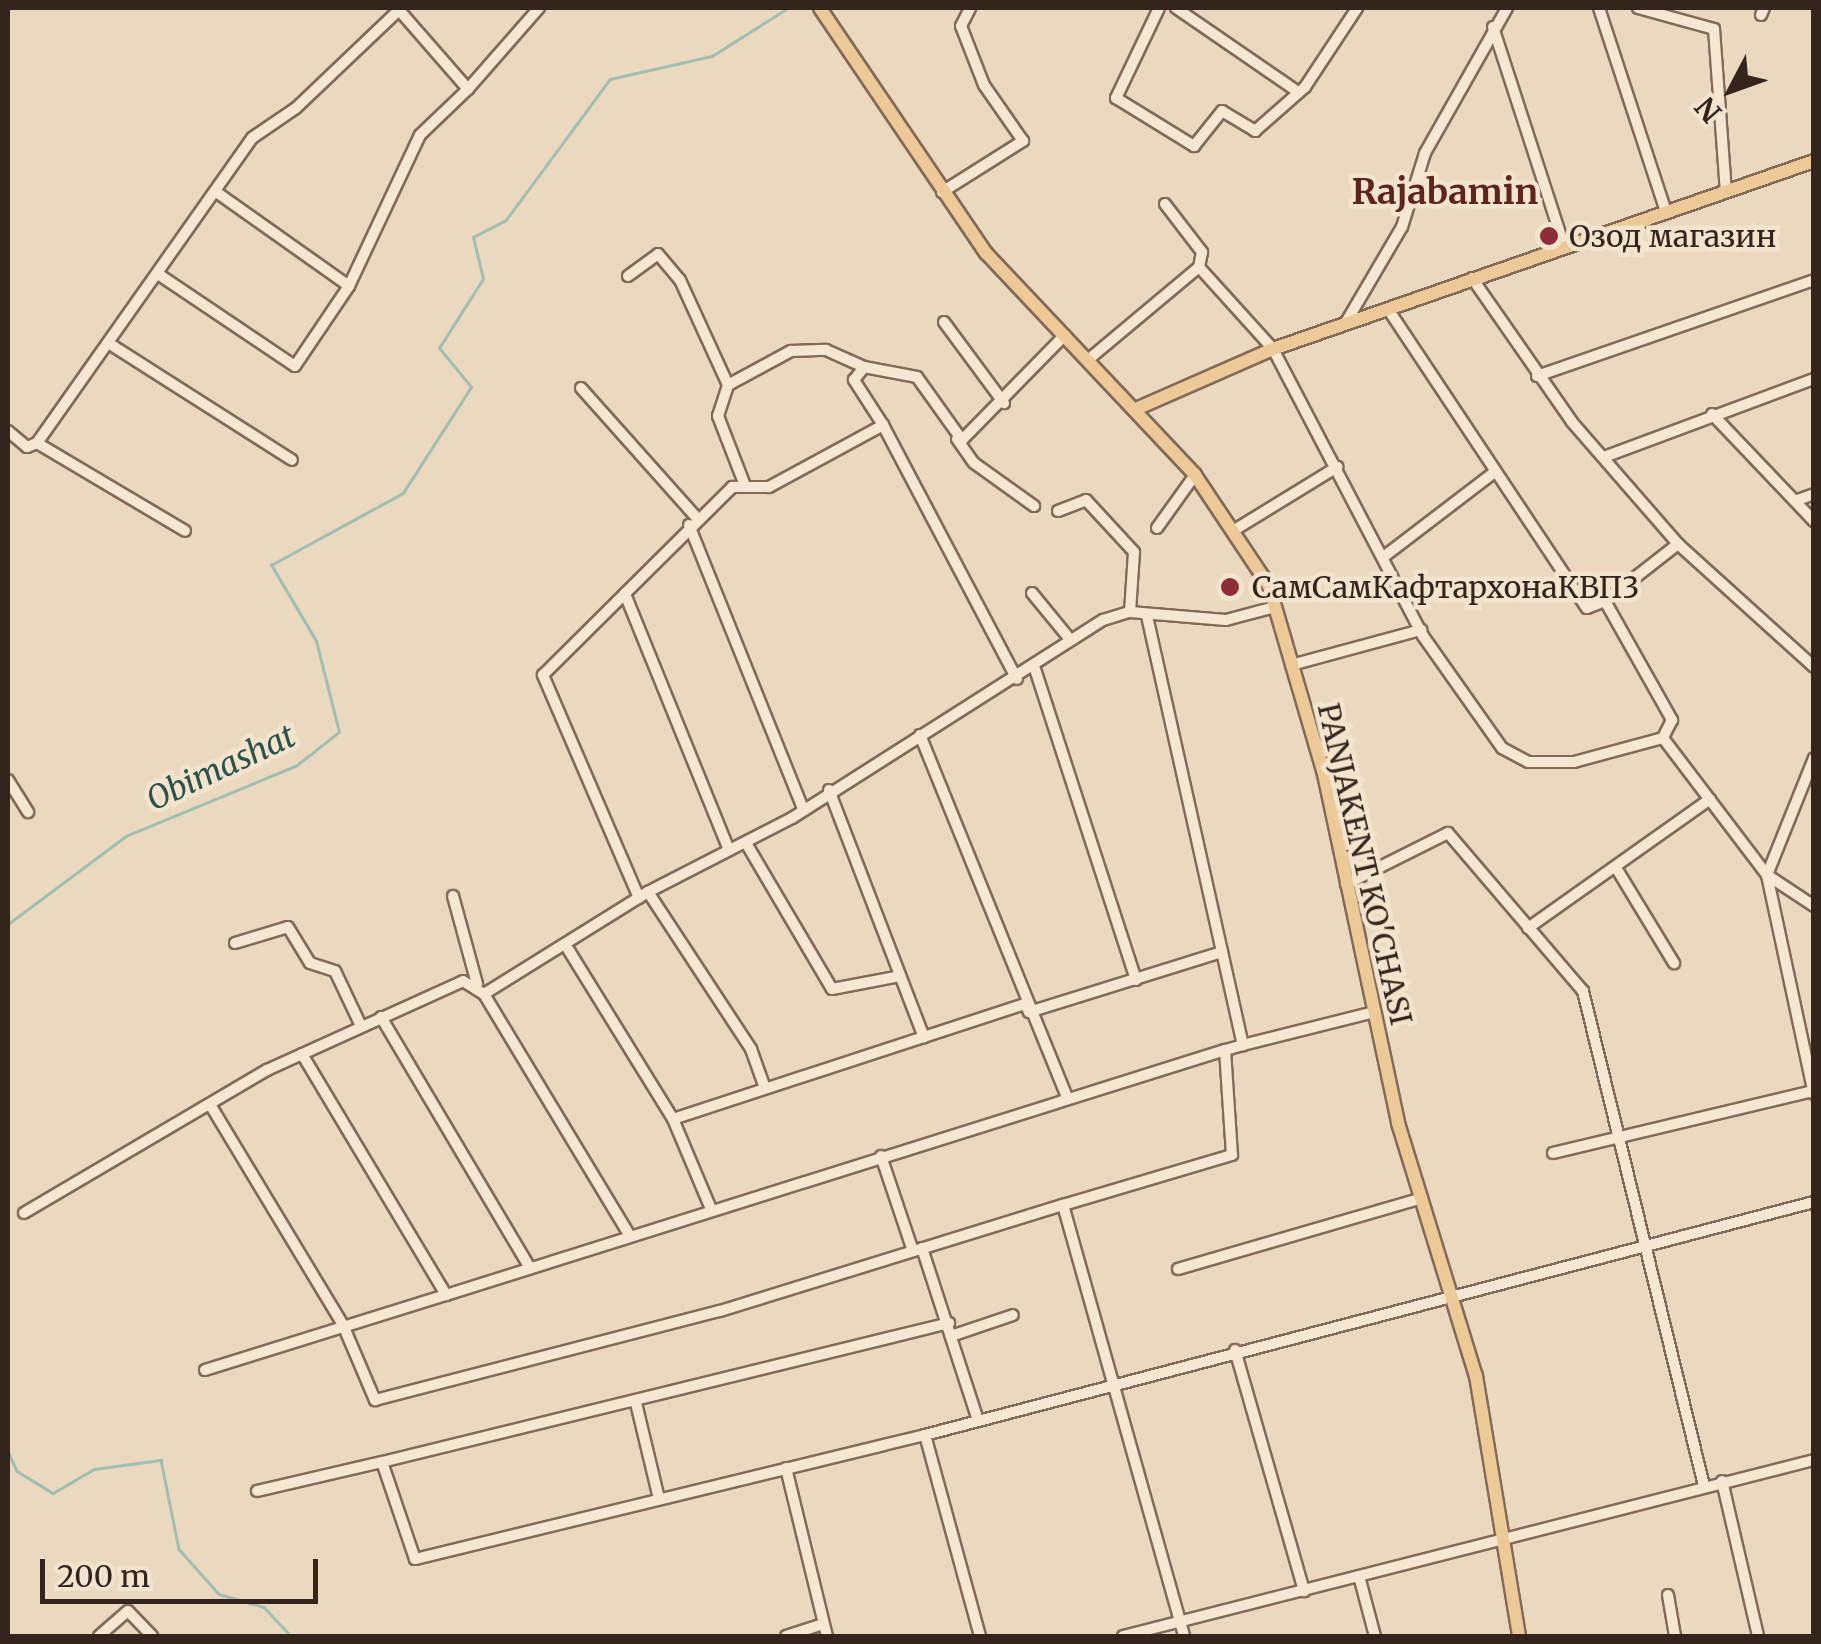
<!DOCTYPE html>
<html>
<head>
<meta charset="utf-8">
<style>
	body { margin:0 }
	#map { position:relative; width:1821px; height:1644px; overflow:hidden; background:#ebd9bf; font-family:Merriweather,serif }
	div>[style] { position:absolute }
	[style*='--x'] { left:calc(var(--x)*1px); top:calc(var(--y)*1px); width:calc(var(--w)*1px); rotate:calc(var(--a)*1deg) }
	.stream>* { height:2.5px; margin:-1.25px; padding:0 1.25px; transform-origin:1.25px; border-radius:1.25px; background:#a2bdb2 }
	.roads { filter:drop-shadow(2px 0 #826a59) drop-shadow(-2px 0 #826a59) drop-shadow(0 2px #826a59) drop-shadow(0 -2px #826a59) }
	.minor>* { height:10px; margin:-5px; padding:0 5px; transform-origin:5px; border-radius:5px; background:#f6e7d2 }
	.major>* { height:12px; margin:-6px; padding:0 6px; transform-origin:6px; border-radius:6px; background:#edc998 }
	.dots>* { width:28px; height:28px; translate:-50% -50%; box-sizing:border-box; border:5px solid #f3e4ce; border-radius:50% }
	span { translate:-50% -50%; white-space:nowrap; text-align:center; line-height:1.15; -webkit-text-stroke:9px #f3e4ce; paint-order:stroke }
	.poi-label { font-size:30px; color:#33251c }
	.left { translate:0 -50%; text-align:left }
	.street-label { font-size:30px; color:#33251c }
	.water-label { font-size:32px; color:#2c524b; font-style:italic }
	.quarter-label { font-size:35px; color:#5d251e; font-weight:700 }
	.frame { position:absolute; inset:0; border:10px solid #33251c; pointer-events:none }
	.north { position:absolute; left:1681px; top:40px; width:100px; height:100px; -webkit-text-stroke:8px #f3e4ce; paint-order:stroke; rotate:229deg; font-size:28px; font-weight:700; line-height:40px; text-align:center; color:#33251c }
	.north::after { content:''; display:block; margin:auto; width:35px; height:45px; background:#33251c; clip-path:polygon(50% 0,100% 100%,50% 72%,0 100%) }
	.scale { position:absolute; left:40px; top:1559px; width:278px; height:45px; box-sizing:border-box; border:5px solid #33251c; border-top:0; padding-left:12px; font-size:30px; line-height:35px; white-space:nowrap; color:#33251c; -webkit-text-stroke:8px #f3e4ce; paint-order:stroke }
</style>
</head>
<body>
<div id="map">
	<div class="stream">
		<div style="--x:8;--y:924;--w:147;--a:-36.7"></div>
		<div style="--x:126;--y:836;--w:185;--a:-22.5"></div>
		<div style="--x:297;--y:765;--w:53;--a:-38.2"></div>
		<div style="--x:339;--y:732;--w:94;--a:-104.2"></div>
		<div style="--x:316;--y:641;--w:88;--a:-120.6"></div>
		<div style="--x:271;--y:565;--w:150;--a:-28.6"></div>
		<div style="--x:403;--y:493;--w:126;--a:-57.3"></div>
		<div style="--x:471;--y:387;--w:50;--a:-129.4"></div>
		<div style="--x:439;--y:348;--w:82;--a:-57.5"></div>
		<div style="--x:483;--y:279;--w:43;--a:-103.4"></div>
		<div style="--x:473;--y:237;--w:37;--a:-27"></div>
		<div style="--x:506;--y:220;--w:175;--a:-53.6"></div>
		<div style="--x:610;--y:79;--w:105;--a:-12.7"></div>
		<div style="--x:712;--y:56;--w:90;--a:-32.3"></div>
		<div style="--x:8;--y:1451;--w:22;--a:66"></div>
		<div style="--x:17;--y:1471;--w:42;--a:31.4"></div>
		<div style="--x:53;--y:1493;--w:48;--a:-30.3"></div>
		<div style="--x:94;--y:1469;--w:68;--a:-7.7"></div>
		<div style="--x:161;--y:1460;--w:91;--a:78.6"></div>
		<div style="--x:179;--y:1549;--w:60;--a:48.4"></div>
		<div style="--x:219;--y:1594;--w:47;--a:16.1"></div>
		<div style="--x:264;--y:1607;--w:40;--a:47"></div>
	</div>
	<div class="roads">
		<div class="minor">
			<div style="--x:1159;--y:8;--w:100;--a:115.5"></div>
			<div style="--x:1116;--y:98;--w:92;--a:31.6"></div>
			<div style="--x:1194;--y:146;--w:45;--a:-51.3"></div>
			<div style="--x:1222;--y:111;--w:39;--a:31"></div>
			<div style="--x:1255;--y:131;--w:67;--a:-41.3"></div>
			<div style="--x:1305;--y:87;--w:95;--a:-56.6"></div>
			<div style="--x:1176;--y:8;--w:143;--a:34.5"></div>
			<div style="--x:1599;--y:8;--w:215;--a:71.8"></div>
			<div style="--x:1638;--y:8;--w:79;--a:15.4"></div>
			<div style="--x:1714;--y:29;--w:162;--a:85.8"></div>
			<div style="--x:1761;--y:15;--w:8;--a:-67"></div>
			<div style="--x:1493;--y:27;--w:230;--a:72"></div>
			<div style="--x:468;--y:89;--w:108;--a:-48.8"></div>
			<div style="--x:942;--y:192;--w:96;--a:-32.2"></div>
			<div style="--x:1023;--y:141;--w:68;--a:-124.9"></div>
			<div style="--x:984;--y:85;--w:63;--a:-111.3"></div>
			<div style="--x:961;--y:26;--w:20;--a:-63"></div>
			<div style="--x:1165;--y:204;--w:61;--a:52.4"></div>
			<div style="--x:1202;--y:252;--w:15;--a:101"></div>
			<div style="--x:161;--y:276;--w:161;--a:33.9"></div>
			<div style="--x:295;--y:366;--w:97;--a:-56"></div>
			<div style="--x:628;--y:276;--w:37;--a:-36"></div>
			<div style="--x:658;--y:254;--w:34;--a:50"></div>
			<div style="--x:680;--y:280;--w:115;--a:65.4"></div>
			<div style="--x:1472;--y:278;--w:175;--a:55.2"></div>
			<div style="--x:1572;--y:422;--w:162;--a:49"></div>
			<div style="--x:1678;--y:544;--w:183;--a:42.1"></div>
			<div style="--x:1388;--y:309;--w:359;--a:56.4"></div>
			<div style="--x:1587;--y:608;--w:19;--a:-21"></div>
			<div style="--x:1605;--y:601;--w:137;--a:60.6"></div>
			<div style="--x:1672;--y:720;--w:20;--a:117"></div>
			<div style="--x:944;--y:322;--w:101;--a:53.5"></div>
			<div style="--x:1345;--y:324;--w:113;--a:-59.6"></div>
			<div style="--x:1402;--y:227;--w:77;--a:-72.7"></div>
			<div style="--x:1425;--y:153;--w:167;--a:-60.5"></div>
			<div style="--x:113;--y:346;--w:212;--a:32.5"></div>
			<div style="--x:1089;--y:359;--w:143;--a:-39.9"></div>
			<div style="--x:1199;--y:267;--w:110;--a:47.9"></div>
			<div style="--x:1273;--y:349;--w:324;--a:62.4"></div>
			<div style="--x:1423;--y:636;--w:137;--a:54.8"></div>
			<div style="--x:1502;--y:748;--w:30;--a:28"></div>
			<div style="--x:1528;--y:762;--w:46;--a:0"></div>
			<div style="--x:1574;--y:762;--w:92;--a:-15.1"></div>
			<div style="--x:1663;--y:738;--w:172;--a:52.8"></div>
			<div style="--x:1767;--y:875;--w:56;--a:33.4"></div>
			<div style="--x:1537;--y:376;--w:293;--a:-19.1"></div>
			<div style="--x:581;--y:388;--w:173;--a:48.3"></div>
			<div style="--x:1712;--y:414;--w:148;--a:46.4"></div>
			<div style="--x:883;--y:425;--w:54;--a:-122.8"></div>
			<div style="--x:854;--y:380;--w:16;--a:-52"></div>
			<div style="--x:864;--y:367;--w:54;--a:10.7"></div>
			<div style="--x:917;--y:377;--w:77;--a:54.5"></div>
			<div style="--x:962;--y:440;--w:147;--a:-45.6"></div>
			<div style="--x:8;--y:431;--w:25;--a:40"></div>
			<div style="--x:27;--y:447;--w:11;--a:-22"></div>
			<div style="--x:37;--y:443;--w:373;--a:-54.8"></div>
			<div style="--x:252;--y:138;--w:53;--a:-34.3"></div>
			<div style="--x:296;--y:108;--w:142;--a:-43.6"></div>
			<div style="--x:399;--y:10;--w:105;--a:48.9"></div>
			<div style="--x:468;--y:89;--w:66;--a:136.2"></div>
			<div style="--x:420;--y:135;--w:167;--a:115.2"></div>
			<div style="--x:349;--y:286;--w:164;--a:-144.7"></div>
			<div style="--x:957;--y:439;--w:29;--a:55"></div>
			<div style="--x:974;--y:463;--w:74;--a:35.6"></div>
			<div style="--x:37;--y:443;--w:172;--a:30.7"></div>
			<div style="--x:1604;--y:457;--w:224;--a:-20.4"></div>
			<div style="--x:744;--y:483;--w:72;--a:-111.2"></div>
			<div style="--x:718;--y:416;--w:33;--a:-72"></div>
			<div style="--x:728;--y:385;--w:72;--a:-28.4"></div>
			<div style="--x:791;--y:351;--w:35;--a:-2"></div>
			<div style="--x:826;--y:350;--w:42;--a:24.1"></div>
			<div style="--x:1795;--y:501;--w:20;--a:-20"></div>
			<div style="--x:1058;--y:511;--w:30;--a:-21"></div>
			<div style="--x:1086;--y:500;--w:71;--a:47.3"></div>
			<div style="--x:1134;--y:552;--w:60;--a:93.8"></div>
			<div style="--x:689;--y:525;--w:305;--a:68.1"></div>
			<div style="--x:1157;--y:528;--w:65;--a:-54.4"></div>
			<div style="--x:1236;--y:529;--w:119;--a:-31.5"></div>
			<div style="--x:1386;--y:555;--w:138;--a:-37.4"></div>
			<div style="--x:1032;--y:593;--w:58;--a:50.6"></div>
			<div style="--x:625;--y:594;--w:276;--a:67.9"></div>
			<div style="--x:1605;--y:601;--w:93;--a:-38"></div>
			<div style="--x:1147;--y:616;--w:440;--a:77.4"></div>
			<div style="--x:1243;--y:1045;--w:19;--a:164"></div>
			<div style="--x:1225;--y:1050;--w:105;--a:86.2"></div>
			<div style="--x:1232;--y:1155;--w:176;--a:163.5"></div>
			<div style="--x:1063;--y:1205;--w:448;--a:74.3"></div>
			<div style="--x:1291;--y:665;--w:135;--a:-15.1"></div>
			<div style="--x:1035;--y:669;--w:327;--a:72"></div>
			<div style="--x:920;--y:735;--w:391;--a:67.9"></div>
			<div style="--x:1814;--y:758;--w:126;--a:111.9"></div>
			<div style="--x:1767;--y:875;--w:224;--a:77.9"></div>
			<div style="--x:8;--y:780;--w:38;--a:58"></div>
			<div style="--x:829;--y:790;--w:265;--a:69"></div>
			<div style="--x:746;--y:843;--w:169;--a:59.5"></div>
			<div style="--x:832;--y:989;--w:69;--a:-10.8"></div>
			<div style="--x:1618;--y:871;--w:108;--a:58.7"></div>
			<div style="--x:1346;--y:884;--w:114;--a:-26.6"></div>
			<div style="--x:1448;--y:833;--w:208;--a:49.5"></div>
			<div style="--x:1583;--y:991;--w:510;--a:76.26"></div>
			<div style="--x:648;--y:892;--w:188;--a:56.7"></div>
			<div style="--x:751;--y:1049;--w:41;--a:70.3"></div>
			<div style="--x:453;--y:896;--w:91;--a:74.7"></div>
			<div style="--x:639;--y:898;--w:243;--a:-113.3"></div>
			<div style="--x:543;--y:675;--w:267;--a:-44.8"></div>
			<div style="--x:732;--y:487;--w:37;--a:0"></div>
			<div style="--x:769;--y:487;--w:130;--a:-28.5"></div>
			<div style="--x:883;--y:425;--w:287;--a:62.2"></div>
			<div style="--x:1528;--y:928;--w:223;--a:-35.3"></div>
			<div style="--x:235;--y:943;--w:55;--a:-16.8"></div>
			<div style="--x:288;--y:927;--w:42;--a:58.6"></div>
			<div style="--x:310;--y:963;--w:26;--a:18"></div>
			<div style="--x:335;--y:971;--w:61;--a:64.7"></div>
			<div style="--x:568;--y:949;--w:200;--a:58.3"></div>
			<div style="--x:673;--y:1119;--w:98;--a:67.1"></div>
			<div style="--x:484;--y:994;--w:193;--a:-31.9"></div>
			<div style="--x:648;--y:892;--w:162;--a:-27.2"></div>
			<div style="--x:792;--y:818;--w:369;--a:-32.5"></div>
			<div style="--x:1103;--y:620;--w:28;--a:-17"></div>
			<div style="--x:1130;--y:612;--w:96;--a:4.8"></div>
			<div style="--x:1226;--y:620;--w:51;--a:-14.9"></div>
			<div style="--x:381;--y:1017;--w:292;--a:59.3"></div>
			<div style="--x:1243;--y:1045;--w:135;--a:-14.1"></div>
			<div style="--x:302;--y:1054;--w:281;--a:59.1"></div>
			<div style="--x:446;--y:1295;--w:817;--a:-17.46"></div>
			<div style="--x:211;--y:1106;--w:256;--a:58.9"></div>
			<div style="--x:343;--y:1325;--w:82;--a:66.9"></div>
			<div style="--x:375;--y:1400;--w:356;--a:-14.5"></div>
			<div style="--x:720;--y:1311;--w:359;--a:-17.2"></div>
			<div style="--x:673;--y:1119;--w:370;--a:-18.1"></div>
			<div style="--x:1025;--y:1004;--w:9;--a:63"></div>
			<div style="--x:1029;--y:1012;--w:202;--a:-17.3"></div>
			<div style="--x:1553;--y:1153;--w:267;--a:-13.4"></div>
			<div style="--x:881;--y:1156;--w:100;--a:71.4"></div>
			<div style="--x:24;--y:1213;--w:282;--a:-30.5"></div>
			<div style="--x:267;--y:1070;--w:215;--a:-24.4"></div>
			<div style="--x:463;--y:981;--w:25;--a:32"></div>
			<div style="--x:484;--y:994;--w:283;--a:58.9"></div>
			<div style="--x:922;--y:1248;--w:181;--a:72"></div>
			<div style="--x:1178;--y:1269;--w:254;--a:-16.2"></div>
			<div style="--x:954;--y:1335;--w:62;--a:-18.7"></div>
			<div style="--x:1235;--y:1350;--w:251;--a:74"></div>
			<div style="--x:205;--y:1370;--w:252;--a:-17.3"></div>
			<div style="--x:636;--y:1403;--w:99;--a:76.5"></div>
			<div style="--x:925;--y:1435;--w:525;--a:166.33"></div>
			<div style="--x:415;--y:1559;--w:102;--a:-108.8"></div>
			<div style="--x:382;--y:1462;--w:584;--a:-13.77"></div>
			<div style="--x:786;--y:1468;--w:173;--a:76.3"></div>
			<div style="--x:1722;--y:1481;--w:159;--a:76.9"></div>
			<div style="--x:257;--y:1491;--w:128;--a:-13.1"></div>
			<div style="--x:1359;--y:1576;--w:62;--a:75.1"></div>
			<div style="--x:1668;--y:1595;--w:42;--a:80.3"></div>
			<div style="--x:99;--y:1636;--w:38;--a:-41"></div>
			<div style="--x:128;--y:1611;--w:35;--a:46"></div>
			<div style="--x:786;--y:1636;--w:39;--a:-18"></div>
			<div style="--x:980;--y:1636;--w:208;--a:-105.3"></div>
			<div style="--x:925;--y:1435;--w:919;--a:-14.69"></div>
			<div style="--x:1123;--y:1636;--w:713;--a:-14.29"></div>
		</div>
		<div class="major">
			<div style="--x:820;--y:8;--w:296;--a:55.9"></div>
			<div style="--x:986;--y:253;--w:305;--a:46.7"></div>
			<div style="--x:1195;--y:475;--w:133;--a:56.3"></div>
			<div style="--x:1269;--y:586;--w:196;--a:73.7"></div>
			<div style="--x:1324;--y:774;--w:357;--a:78"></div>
			<div style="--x:1398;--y:1123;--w:265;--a:72.9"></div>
			<div style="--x:1476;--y:1376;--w:264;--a:80.6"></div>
			<div style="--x:1136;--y:409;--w:150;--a:-23.7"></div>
			<div style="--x:1273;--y:349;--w:573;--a:-19.16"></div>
		</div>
	</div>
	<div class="dots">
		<div style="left:1549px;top:236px;background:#8e2c37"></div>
		<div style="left:1230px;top:587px;background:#8e2c37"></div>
	</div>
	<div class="poi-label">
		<span class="left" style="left:1569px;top:236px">Озод магазин</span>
		<span class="left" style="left:1252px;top:587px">СамСамКафтархонаКВП3</span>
	</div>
	<div class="street-label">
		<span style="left:1365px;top:864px;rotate:77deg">PANJAKENT KO'CHASI</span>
	</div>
	<div class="water-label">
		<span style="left:221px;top:768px;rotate:-25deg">Obimashat</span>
	</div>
	<div class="quarter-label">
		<span style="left:1445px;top:192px">Rajabamin</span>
	</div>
	<div class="frame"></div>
	<div class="north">N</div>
	<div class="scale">200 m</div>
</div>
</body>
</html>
